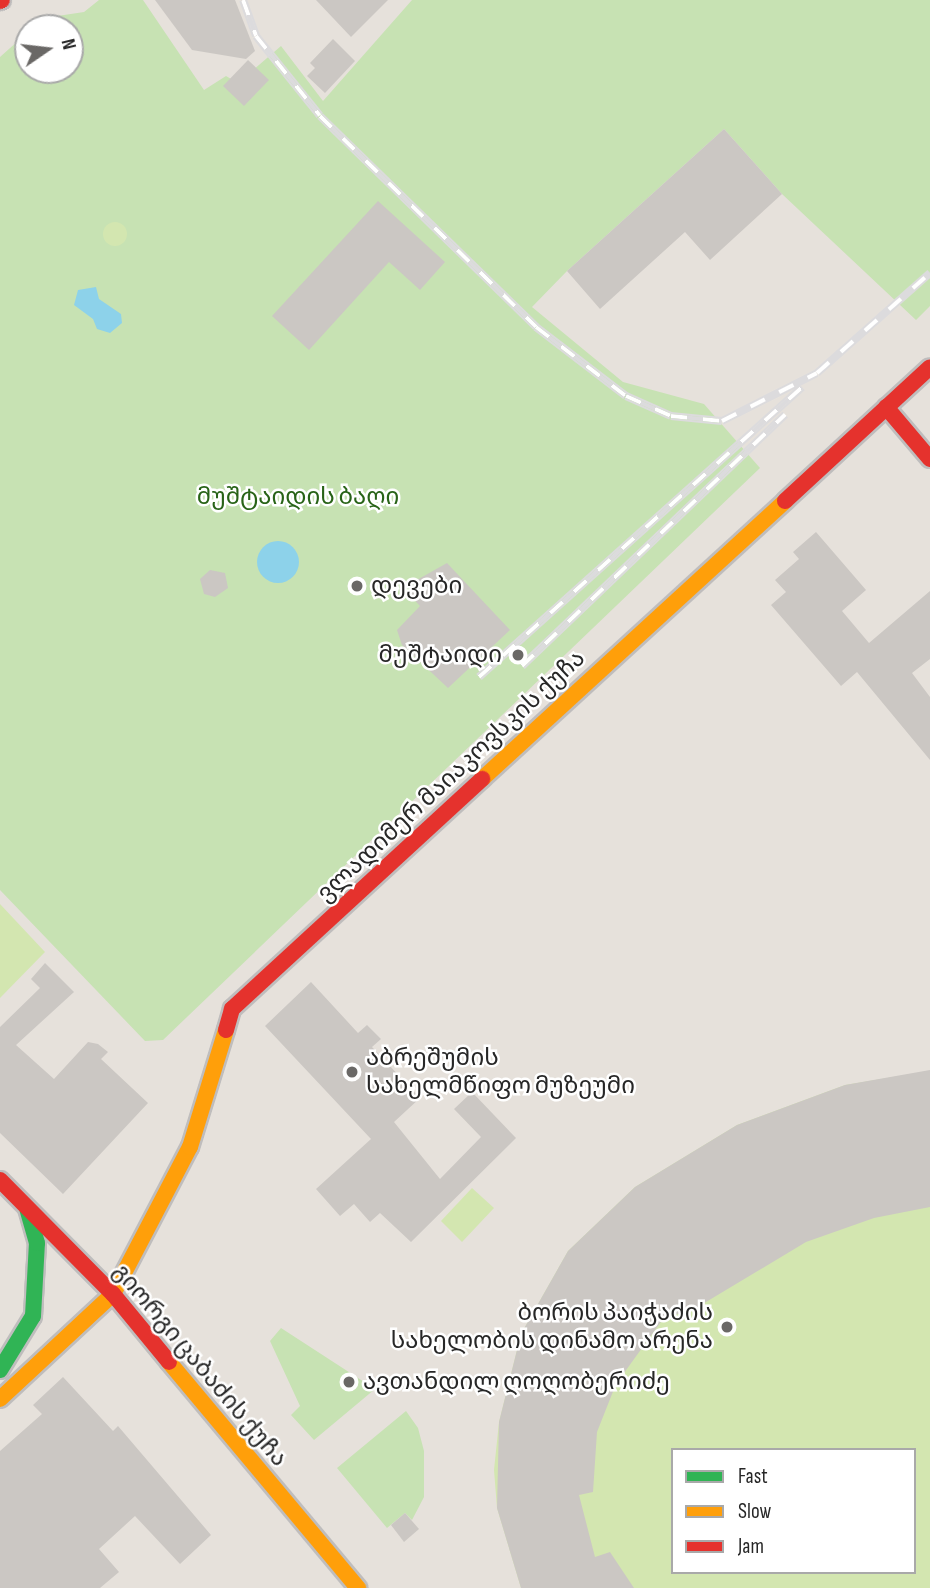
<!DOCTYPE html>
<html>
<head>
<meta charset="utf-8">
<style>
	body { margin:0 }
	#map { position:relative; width:930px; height:1588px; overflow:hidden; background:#e6e1db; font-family:"Sofia Sans Condensed","Noto Sans Georgian",sans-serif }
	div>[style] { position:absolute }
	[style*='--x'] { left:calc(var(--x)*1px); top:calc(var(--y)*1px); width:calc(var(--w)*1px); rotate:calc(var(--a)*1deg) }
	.green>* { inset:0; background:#c7e2b3 }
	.pitch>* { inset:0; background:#d3e6b0 }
	.round { border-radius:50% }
	.water>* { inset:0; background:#8dd2ea }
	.building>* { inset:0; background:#cbc7c3 }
	.roads { filter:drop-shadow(2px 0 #bfbdbd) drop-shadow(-2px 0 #bfbdbd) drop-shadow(0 2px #bfbdbd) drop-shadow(0 -2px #bfbdbd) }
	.fast>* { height:16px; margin:-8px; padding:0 8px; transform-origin:8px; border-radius:8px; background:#30b455 }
	.slow>* { height:16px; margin:-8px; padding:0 8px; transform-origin:8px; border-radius:8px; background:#ff9f0a }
	.jam>* { height:16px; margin:-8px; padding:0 8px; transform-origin:8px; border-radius:8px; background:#e5322d }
	.rail>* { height:8px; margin-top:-4px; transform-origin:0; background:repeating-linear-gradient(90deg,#fff 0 16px,#dcdbdd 0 32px); box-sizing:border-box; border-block:2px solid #dcdbdd }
	.dots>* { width:19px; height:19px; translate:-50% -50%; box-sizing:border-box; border:4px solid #fff; border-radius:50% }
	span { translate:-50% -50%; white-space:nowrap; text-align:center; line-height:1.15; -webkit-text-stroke:5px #fff; paint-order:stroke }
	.park-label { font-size:24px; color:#286317 }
	.poi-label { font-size:24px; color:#272727 }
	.left { translate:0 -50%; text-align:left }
	.right { translate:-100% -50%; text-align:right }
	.street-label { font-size:24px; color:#272727 }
	.legend { position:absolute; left:671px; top:1448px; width:245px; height:126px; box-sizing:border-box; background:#fff; border:2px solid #a9a9a9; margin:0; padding:9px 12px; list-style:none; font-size:21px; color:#272727 }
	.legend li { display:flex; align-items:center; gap:14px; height:35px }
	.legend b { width:35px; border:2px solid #a9a9a9 }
	.north { position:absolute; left:14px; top:14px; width:70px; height:70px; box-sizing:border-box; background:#fff; border:2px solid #a9a9a9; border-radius:50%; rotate:76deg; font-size:19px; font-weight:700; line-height:28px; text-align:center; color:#272727 }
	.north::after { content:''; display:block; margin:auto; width:24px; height:32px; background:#6a6866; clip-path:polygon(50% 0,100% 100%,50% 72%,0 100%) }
</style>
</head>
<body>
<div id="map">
	<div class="green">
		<div style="clip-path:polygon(99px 0,143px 0,204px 90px,226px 76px,238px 83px,281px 46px,323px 101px,412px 0,930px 0,930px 306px,916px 320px,782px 194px,724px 129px,567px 271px,532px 307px,623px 382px,704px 404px,760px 468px,163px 1040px,145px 1041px,0 890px,0 57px,28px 32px,28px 70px,70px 70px,70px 28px,32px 28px,44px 18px,84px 12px)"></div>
		<div style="clip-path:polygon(281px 1328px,375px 1389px,314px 1440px,291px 1415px,300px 1406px,270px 1341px)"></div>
		<div style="clip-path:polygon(406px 1411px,418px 1428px,424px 1451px,424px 1497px,412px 1520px,405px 1513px,387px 1528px,337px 1468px)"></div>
	</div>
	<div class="pitch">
		<div class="round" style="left:103px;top:222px;width:24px;height:24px"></div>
		<div style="clip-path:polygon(0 904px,45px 952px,0 998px)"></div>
		<div style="clip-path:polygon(evenodd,930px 1071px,930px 1588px,521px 1588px,497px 1508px,494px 1470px,499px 1422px,521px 1334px,568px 1251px,635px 1187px,737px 1125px,845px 1085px,930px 1071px,673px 1450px,914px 1450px,914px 1572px,673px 1572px,673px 1450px)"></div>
		<div style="clip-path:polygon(472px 1188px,494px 1208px,462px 1242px,441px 1221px)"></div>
	</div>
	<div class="water">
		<div style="clip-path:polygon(96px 287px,99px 299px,121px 314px,122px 323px,110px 333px,97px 329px,93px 319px,74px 305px,78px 290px)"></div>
		<div class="round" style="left:257px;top:541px;width:42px;height:42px"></div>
	</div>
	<div class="building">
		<div style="clip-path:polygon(155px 0,235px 0,255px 51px,246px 59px,192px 50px)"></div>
		<div style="clip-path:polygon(316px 0,388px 0,351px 37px)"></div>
		<div style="clip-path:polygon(333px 39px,355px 61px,325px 93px,307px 76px,315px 68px,310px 63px)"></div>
		<div style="clip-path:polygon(248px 60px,269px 80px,244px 106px,223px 86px)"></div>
		<div style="clip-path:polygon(724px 129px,782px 194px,710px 260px,685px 232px,600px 309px,567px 271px)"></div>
		<div style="clip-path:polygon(378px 201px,445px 262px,420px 290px,389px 262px,309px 350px,272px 316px)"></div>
		<div style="clip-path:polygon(816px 532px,866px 590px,842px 611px,869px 643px,930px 591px,930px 659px,912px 673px,930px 697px,930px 760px,857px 672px,841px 686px,771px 605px,786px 592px,775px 580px,799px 559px,793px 552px)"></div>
		<div style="clip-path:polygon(447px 563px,510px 630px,448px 688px,402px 645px,397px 630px,420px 606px,409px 594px,415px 581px)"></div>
		<div style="clip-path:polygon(210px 570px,225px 573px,228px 588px,215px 597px,204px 594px,200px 579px)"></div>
		<div style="clip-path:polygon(45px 963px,74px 992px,16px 1045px,54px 1079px,88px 1042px,98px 1044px,108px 1052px,101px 1059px,148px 1103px,63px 1194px,0 1133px,0 1027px,40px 988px,31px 979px)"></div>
		<div style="clip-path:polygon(311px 982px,358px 1033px,367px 1025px,381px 1039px,372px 1047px,420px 1098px,394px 1122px,440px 1179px,481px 1137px,454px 1109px,472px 1092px,516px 1138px,411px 1242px,380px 1213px,370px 1222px,354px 1204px,340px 1216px,316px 1189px,371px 1139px,265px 1026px)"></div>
		<div style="clip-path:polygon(930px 1070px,930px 1207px,874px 1218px,806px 1242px,696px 1308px,663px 1319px,616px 1384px,597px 1432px,593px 1492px,579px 1495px,595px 1557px,610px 1552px,634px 1588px,521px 1588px,497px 1508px,499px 1422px,521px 1334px,568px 1251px,635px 1187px,737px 1125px,845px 1085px)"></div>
		<div style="clip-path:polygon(63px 1377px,113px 1431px,118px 1426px,211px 1535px,180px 1564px,135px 1516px,99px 1549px,119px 1572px,100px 1588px,0 1588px,0 1451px,42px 1414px,33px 1405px)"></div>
		<div style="clip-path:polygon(405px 1513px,419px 1529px,404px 1542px,391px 1525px)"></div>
	</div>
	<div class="roads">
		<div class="fast">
			<div style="--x:0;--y:1370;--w:63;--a:-58.6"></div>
			<div style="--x:33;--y:1316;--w:73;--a:-86.9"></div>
			<div style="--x:37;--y:1243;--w:35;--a:-106"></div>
		</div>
		<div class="slow">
			<div style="--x:482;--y:779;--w:411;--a:-42.5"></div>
			<div style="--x:169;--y:1362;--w:295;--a:50.1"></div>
			<div style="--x:0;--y:1399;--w:154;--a:-42.9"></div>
			<div style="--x:113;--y:1294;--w:166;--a:-62.4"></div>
			<div style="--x:190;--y:1147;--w:122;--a:-72.9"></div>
		</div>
		<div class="jam">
			<div style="--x:0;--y:1;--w:2;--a:-27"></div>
			<div style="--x:886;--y:407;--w:68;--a:49.8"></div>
			<div style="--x:785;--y:501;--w:197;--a:-42.7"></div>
			<div style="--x:226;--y:1030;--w:22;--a:-74"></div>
			<div style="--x:232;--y:1009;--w:340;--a:-42.6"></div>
			<div style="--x:0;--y:1180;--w:161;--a:45.3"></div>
			<div style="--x:113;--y:1294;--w:88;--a:50.5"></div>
		</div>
	</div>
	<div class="rail">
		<div style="--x:243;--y:0;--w:38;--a:70"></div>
		<div style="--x:256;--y:36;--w:102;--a:51.3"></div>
		<div style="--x:320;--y:116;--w:302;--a:44.3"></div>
		<div style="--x:536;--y:327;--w:113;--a:37.5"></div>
		<div style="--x:626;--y:396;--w:49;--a:24"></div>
		<div style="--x:671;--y:416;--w:51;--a:5.6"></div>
		<div style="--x:722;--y:421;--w:106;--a:-26.8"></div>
		<div style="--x:817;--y:373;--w:151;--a:-41.5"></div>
		<div style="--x:522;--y:666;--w:364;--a:-43.7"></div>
		<div style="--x:479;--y:677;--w:434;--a:-41.9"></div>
	</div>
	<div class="dots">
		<div style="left:357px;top:586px;background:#6a6866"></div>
		<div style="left:518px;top:655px;background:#6a6866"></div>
		<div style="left:352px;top:1072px;background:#6a6866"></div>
		<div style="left:727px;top:1327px;background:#6a6866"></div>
		<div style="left:349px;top:1382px;background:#6a6866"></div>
	</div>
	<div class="park-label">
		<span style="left:298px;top:497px">მუშტაიდის ბაღი</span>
	</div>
	<div class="poi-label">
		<span class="left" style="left:371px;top:586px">დევები</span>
		<span class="right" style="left:502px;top:655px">მუშტაიდი</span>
		<span class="left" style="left:366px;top:1072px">აბრეშუმის<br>სახელმწიფო მუზეუმი</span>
		<span class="right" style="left:713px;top:1327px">ბორის პაიჭაძის<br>სახელობის დინამო არენა</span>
		<span class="left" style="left:363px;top:1382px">ავთანდილ ღოღობერიძე</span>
	</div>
	<div class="street-label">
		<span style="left:451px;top:776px;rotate:-43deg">ვლადიმერ მაიაკოვსკის ქუჩა</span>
		<span style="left:200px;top:1365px;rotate:50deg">გიორგი ცაბაძის ქუჩა</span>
	</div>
	<ul class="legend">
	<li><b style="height:9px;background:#30b455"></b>Fast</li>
	<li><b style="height:9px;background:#ff9f0a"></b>Slow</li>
	<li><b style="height:9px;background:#e5322d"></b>Jam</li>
	</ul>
	<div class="north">N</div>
</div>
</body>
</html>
